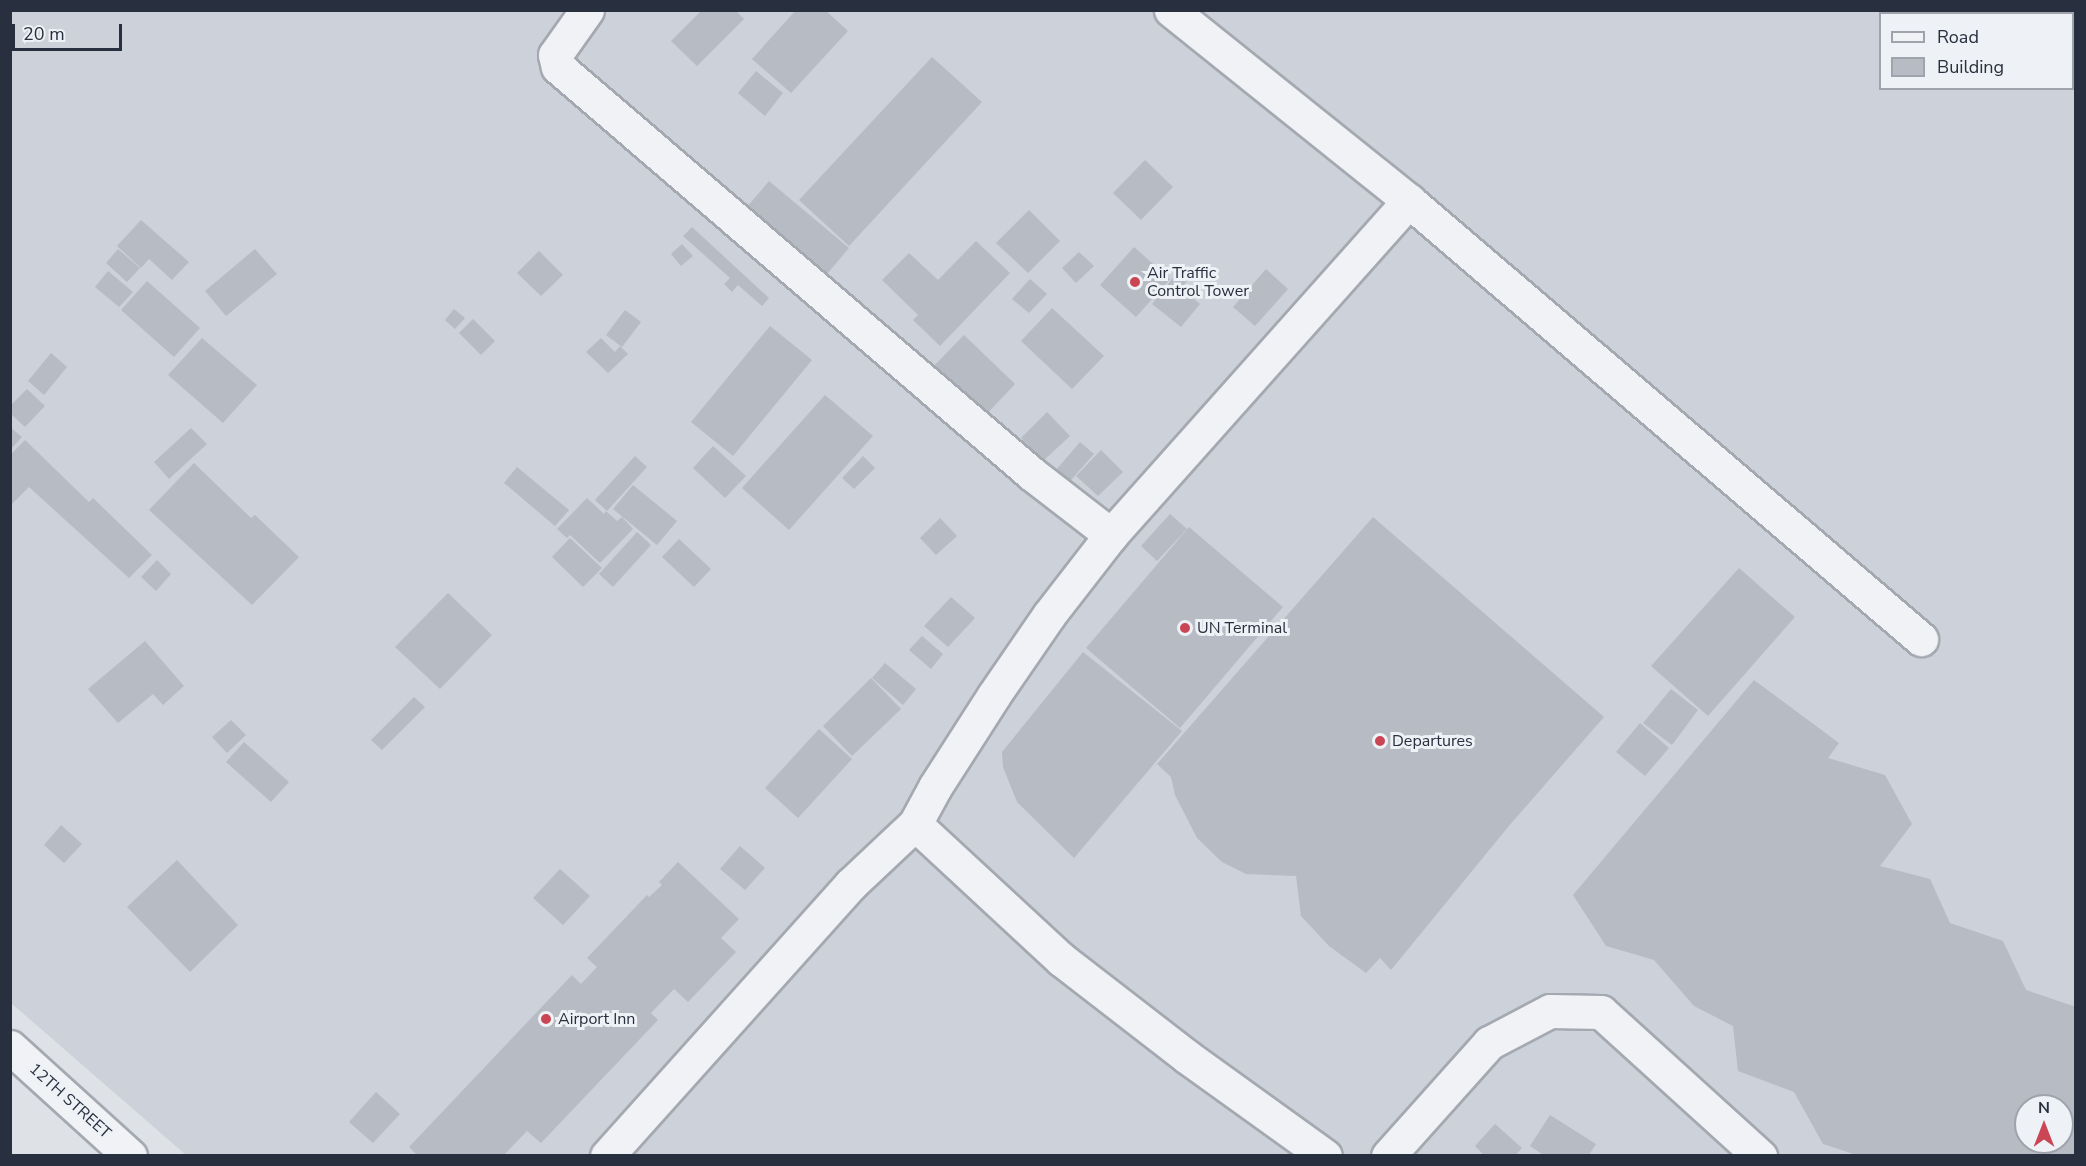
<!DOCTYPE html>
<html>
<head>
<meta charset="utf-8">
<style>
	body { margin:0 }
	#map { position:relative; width:2086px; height:1166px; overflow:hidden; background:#dee2e7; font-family:"Nunito Sans",sans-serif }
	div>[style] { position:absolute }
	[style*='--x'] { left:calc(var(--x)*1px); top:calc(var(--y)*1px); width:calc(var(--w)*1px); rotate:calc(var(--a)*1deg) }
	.built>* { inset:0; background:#cdd1d9 }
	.building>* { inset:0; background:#b6bbc4 }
	.roads { filter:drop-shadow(2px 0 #a4a9b1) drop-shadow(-2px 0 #a4a9b1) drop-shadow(0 2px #a4a9b1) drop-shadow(0 -2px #a4a9b1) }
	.minor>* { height:33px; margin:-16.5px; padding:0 16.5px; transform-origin:16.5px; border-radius:16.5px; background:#f1f2f6 }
	.dots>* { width:16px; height:16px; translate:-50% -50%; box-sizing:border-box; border:3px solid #eef1f5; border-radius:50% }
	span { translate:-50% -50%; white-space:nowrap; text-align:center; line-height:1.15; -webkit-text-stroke:6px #eef1f5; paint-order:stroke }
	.poi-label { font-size:16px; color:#282f3e }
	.left { translate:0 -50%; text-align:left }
	.street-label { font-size:16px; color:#282f3e }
	.frame { position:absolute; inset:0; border:12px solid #282f3e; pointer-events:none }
	.legend { position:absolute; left:1879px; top:12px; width:195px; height:78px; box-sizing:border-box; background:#eef1f5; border:2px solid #9fa3ac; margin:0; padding:8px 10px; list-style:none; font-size:18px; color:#282f3e }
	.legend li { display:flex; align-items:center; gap:12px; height:30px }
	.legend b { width:30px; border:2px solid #9fa3ac }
	.north { position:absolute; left:2014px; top:1094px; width:60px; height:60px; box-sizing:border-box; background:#eef1f5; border:2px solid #9fa3ac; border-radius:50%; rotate:0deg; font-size:16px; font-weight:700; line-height:24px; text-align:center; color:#282f3e }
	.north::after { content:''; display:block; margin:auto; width:21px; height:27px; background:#ca4655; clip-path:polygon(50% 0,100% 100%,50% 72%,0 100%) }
	.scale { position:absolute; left:12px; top:24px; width:110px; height:27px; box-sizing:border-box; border:3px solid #282f3e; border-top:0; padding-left:8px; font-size:18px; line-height:21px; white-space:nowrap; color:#282f3e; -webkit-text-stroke:4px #eef1f5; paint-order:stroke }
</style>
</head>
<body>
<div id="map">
	<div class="built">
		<div style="clip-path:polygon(evenodd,11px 11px,2075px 11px,2075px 1155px,186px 1155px,11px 1003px,11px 11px,1880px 14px,2072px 14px,2072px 88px,1880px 88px,1880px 14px,11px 11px,2026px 1106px,2062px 1106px,2062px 1142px,2026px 1142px,2026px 1106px)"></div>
	</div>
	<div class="building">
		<div style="clip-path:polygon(702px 10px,735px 10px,744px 19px,697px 66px,671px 41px)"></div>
		<div style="clip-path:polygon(796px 10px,825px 10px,848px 31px,791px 93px,752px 59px)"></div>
		<div style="clip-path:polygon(932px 57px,982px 102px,849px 246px,799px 200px)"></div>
		<div style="clip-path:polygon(756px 71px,783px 93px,765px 116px,738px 93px)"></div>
		<div style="clip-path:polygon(1145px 160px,1173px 187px,1141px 220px,1113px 193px)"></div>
		<div style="clip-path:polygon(769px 181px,849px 248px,827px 274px,747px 207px)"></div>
		<div style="clip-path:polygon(1029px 210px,1060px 241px,1028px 273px,996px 243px)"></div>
		<div style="clip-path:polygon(141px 220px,189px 262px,172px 280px,149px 259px,141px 268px,117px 246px)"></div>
		<div style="clip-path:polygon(692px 227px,769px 298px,762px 306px,738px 285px,732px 292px,724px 284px,730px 278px,683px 236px)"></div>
		<div style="clip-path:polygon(976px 241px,1010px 273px,940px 346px,913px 320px,918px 315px,882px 280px,909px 253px,938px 280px)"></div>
		<div style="clip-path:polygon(682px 244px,693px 256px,681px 266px,671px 254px)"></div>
		<div style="clip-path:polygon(1134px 247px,1170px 279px,1136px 317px,1100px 285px)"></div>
		<div style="clip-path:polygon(118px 249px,140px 268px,127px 282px,106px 263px)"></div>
		<div style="clip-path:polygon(255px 249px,277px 274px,226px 316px,205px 291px)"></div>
		<div style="clip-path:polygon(539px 251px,563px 275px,541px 296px,517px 273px)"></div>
		<div style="clip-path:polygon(1079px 252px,1094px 266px,1076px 283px,1062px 268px)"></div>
		<div style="clip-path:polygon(1266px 269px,1288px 289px,1255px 326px,1233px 307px)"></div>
		<div style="clip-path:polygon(108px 271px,133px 292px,119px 307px,95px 287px)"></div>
		<div style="clip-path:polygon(1177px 273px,1187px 281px,1181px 288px,1200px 304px,1181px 327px,1152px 304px)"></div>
		<div style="clip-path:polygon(1030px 279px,1047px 294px,1029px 313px,1012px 299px)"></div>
		<div style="clip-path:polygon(147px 281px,200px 328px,174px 357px,121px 310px)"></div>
		<div style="clip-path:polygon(1052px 308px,1104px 356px,1072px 389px,1021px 341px)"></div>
		<div style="clip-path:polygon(454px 309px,465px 318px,455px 329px,445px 320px)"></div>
		<div style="clip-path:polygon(625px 310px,641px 322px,622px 347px,606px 335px)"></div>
		<div style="clip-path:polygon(473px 319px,495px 341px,481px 355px,459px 333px)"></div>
		<div style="clip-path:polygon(770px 326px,812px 360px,733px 456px,691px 422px)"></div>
		<div style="clip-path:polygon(964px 335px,1015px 384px,981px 420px,929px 371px)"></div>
		<div style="clip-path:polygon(202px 338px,257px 385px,223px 423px,168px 375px)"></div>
		<div style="clip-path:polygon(601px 338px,615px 352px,620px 346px,628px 354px,608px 373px,586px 352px)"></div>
		<div style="clip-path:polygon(51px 353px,67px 367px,44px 395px,28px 381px)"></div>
		<div style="clip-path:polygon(27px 389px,45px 406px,25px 427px,10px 413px,10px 406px)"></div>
		<div style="clip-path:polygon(825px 395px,873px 436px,789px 530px,742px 488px)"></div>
		<div style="clip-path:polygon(1047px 412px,1070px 436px,1043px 461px,1021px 438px)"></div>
		<div style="clip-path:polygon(10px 427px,22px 437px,10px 450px)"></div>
		<div style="clip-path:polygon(191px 428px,207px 444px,169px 479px,154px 462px)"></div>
		<div style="clip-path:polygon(25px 440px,89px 502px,93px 498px,152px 555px,129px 578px,29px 487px,10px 506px,10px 455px)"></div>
		<div style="clip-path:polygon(1080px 442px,1094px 454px,1070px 481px,1056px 470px)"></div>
		<div style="clip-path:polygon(713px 446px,746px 476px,725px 498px,693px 468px)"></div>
		<div style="clip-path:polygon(1101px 450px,1123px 472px,1098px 496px,1076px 476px)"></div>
		<div style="clip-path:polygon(635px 456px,647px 467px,607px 511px,595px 500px)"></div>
		<div style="clip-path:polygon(863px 456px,875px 468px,854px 489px,842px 478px)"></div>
		<div style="clip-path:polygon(194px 463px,251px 518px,255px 515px,299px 557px,252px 605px,149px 510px)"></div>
		<div style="clip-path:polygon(517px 467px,569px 510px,555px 526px,504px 483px)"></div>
		<div style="clip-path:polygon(633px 485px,677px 521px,657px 545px,613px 509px)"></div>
		<div style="clip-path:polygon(587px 498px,604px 514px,606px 511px,617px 521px,622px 517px,633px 529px,600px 563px,570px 535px,567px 538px,557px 529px)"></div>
		<div style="clip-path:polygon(1170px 514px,1187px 529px,1157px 561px,1141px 546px)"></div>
		<div style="clip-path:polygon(1373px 517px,1604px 717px,1508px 827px,1391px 970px,1380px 958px,1366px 973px,1329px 946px,1301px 916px,1296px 876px,1246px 874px,1222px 862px,1197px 838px,1175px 795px,1171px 777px,1157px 764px)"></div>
		<div style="clip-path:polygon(940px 518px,957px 536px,936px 555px,920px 538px)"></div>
		<div style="clip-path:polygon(1189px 527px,1283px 607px,1180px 728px,1086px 648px)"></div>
		<div style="clip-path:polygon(637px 532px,651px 545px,613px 587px,599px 574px)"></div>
		<div style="clip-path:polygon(570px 538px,602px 568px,583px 587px,552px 557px)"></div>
		<div style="clip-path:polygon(679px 539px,711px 569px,694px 587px,662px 557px)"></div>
		<div style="clip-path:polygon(157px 560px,171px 574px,156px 591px,141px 577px)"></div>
		<div style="clip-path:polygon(1739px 568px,1795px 617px,1708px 716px,1651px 666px)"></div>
		<div style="clip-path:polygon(448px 593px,492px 635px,440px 689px,395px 647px)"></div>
		<div style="clip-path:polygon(951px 597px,975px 618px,948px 647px,924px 626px)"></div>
		<div style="clip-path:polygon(922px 636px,943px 654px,931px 669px,909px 650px)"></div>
		<div style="clip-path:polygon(145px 641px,184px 686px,163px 705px,153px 694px,118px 723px,88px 689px)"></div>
		<div style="clip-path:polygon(1083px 652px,1182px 731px,1074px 858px,1017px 802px,1003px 767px,1002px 752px)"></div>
		<div style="clip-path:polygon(885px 663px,916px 689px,903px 705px,872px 678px)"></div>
		<div style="clip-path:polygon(871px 678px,901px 709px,852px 756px,823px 726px)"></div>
		<div style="clip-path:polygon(evenodd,1754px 680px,1839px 743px,1828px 758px,1885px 775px,1912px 824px,1880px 866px,1930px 879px,1950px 923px,2003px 941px,2026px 990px,2076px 1007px,2076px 1156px,1860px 1156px,1823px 1144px,1794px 1092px,1738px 1071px,1733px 1026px,1694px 1006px,1654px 960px,1606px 946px,1573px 895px,1754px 680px,2026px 1106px,2062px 1106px,2062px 1142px,2026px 1142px,2026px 1106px)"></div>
		<div style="clip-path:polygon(1671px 689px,1698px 710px,1672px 745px,1643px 723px)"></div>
		<div style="clip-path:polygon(414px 697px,425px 707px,382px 750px,371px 740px)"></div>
		<div style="clip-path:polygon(231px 720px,246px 735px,227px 753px,212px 737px)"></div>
		<div style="clip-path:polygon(1640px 723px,1669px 748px,1645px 776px,1616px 752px)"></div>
		<div style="clip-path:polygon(819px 729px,852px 759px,798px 818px,765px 788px)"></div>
		<div style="clip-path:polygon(244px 742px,289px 782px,271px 802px,226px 762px)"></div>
		<div style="clip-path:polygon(61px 825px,82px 844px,64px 863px,44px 845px)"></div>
		<div style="clip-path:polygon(740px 846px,765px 868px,745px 890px,720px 869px)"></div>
		<div style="clip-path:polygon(177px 860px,238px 925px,190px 972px,127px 907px)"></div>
		<div style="clip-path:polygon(678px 862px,739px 919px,721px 938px,736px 952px,688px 1002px,674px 989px,651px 1013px,658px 1020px,541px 1143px,527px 1131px,503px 1156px,418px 1156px,409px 1147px,572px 975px,581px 984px,597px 967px,587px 958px,647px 895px,649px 897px,662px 885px,659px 882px)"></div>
		<div style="clip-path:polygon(560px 869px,590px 896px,563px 925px,533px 898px)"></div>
		<div style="clip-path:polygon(376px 1092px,400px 1114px,373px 1143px,349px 1122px)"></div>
		<div style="clip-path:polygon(1550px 1115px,1596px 1144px,1588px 1156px,1545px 1156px,1530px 1146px)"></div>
		<div style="clip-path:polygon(1495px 1124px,1522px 1148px,1515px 1156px,1485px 1156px,1475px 1146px)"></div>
	</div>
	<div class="roads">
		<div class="minor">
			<div style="--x:587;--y:10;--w:55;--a:125.4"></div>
			<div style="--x:555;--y:55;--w:12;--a:76"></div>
			<div style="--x:558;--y:67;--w:625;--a:40.65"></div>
			<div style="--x:1032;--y:474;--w:100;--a:37.7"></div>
			<div style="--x:1171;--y:10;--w:305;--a:38.7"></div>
			<div style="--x:1409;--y:201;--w:674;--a:40.55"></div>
			<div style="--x:915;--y:824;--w:42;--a:-61.6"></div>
			<div style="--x:935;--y:787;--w:109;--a:-57.3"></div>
			<div style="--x:994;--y:695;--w:97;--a:-55.5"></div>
			<div style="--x:1049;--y:615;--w:101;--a:-52.2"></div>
			<div style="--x:1111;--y:535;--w:448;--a:-48.3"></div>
			<div style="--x:10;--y:1047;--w:162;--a:42.2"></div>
			<div style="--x:607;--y:1156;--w:364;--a:-48.1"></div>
			<div style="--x:850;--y:885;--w:89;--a:-43.2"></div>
			<div style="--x:915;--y:824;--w:200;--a:42.8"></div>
			<div style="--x:1062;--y:960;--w:157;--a:37.7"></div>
			<div style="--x:1186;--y:1056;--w:171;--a:35.7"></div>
			<div style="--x:1388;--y:1156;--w:152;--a:-48.2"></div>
			<div style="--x:1489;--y:1043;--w:69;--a:-27.7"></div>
			<div style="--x:1550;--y:1011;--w:51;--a:1.1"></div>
			<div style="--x:1601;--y:1012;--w:215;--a:42.2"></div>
		</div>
	</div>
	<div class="dots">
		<div style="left:1135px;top:282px;background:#ca4655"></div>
		<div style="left:1185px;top:628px;background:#ca4655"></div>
		<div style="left:1380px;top:741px;background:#ca4655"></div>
		<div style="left:546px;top:1019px;background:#ca4655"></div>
	</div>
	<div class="poi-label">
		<span class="left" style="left:1147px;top:282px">Air Traffic<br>Control Tower</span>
		<span class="left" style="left:1197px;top:628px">UN Terminal</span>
		<span class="left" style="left:1392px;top:741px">Departures</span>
		<span class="left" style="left:558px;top:1019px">Airport Inn</span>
	</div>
	<div class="street-label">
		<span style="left:70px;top:1101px;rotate:42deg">12TH STREET</span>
	</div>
	<div class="frame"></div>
	<ul class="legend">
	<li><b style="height:8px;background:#f1f2f6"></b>Road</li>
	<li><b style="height:16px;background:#b6bbc4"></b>Building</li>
	</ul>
	<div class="north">N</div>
	<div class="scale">20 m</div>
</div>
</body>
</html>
